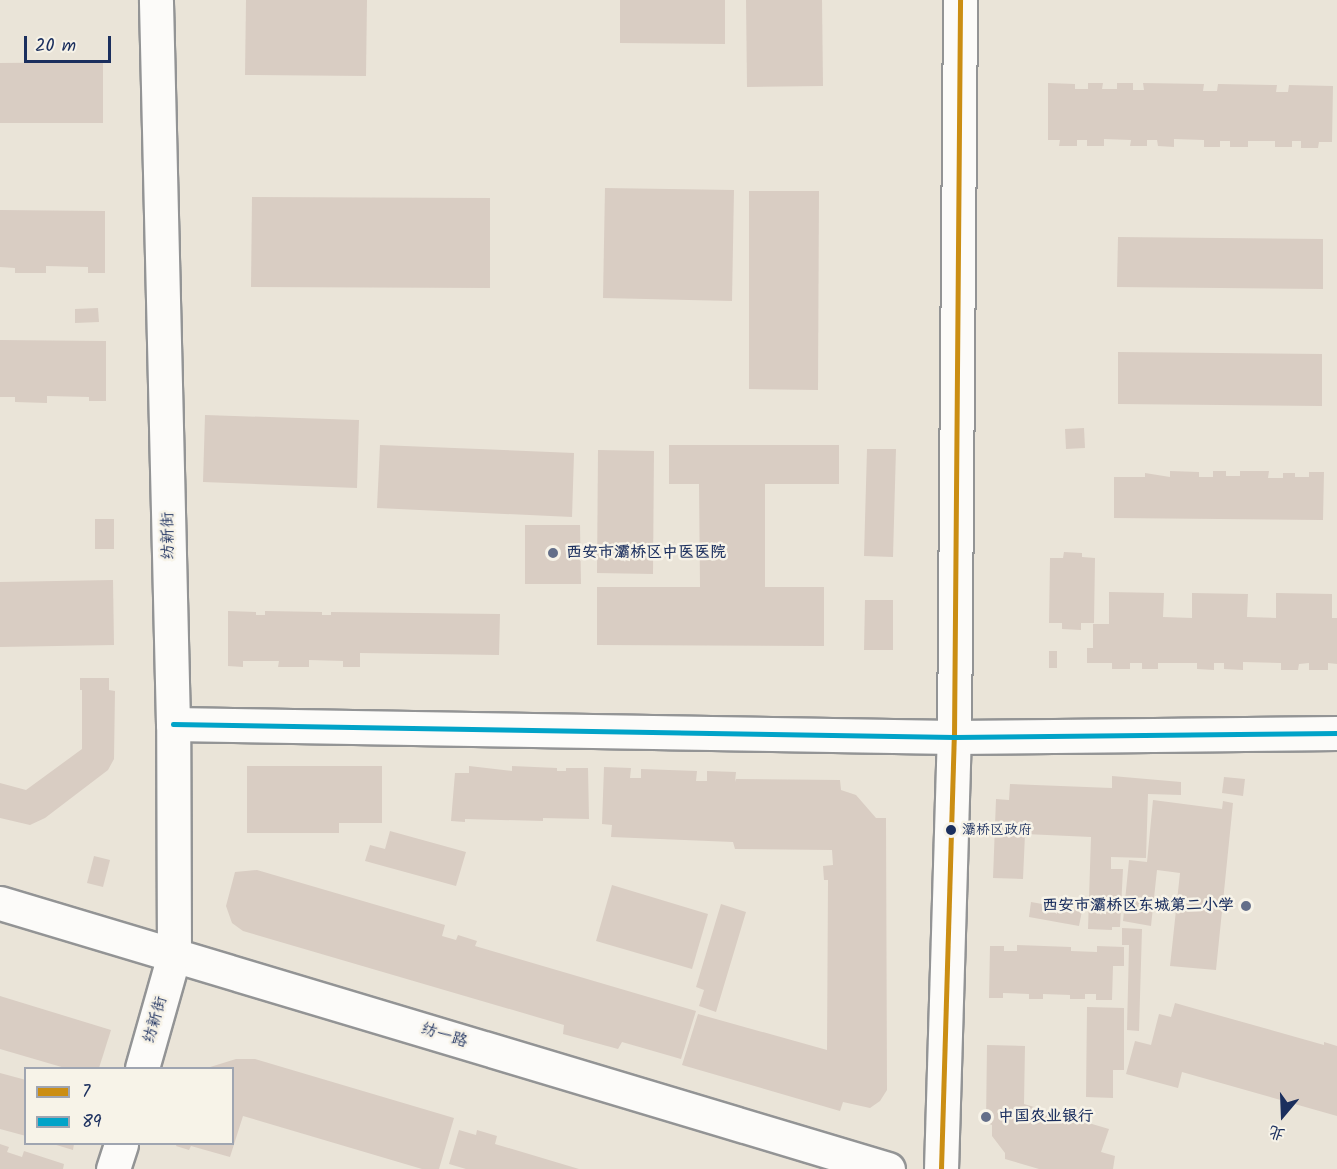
<!DOCTYPE html>
<html>
<head>
<meta charset="utf-8">
<style>
	body { margin:0 }
	#map { position:relative; width:1337px; height:1169px; overflow:hidden; background:#eae4d8; font-family:Kalam,"LXGW WenKai TC",sans-serif }
	div>[style] { position:absolute }
	[style*='--x'] { left:calc(var(--x)*1px); top:calc(var(--y)*1px); width:calc(var(--w)*1px); rotate:calc(var(--a)*1deg) }
	.building>* { inset:0; background:#d9cdc3 }
	.roads { filter:drop-shadow(2px 0 #939495) drop-shadow(-2px 0 #939495) drop-shadow(0 2px #939495) drop-shadow(0 -2px #939495) }
	.secondary>* { height:33px; margin:-16.5px; padding:0 16.5px; transform-origin:16.5px; border-radius:16.5px; background:#fcfbf9 }
	.bus-1>* { height:4.5px; margin:-2.25px; padding:0 2.25px; transform-origin:2.25px; border-radius:2.25px; background:#cb8e13 }
	.bus-2>* { height:4.5px; margin:-2.25px; padding:0 2.25px; transform-origin:2.25px; border-radius:2.25px; background:#01a3c8 }
	.dots>* { width:16px; height:16px; translate:-50% -50%; box-sizing:border-box; border:3px solid #f7f3e8; border-radius:50% }
	span { translate:-50% -50%; white-space:nowrap; text-align:center; line-height:1.15; -webkit-text-stroke:5px #f7f3e8; paint-order:stroke }
	.bus-label { font-size:14px; color:#1b2f5e }
	.left { translate:0 -50%; text-align:left }
	.street-label { font-size:16px; color:#1b2f5e }
	.poi-label { font-size:16px; color:#1b2f5e; font-weight:700 }
	.right { translate:-100% -50%; text-align:right }
	.legend { position:absolute; left:24px; top:1067px; width:210px; height:78px; box-sizing:border-box; background:#f7f3e8; border:2px solid #9fa5b1; margin:0; padding:8px 10px; list-style:none; font-size:18px; color:#1b2f5e }
	.legend li { display:flex; align-items:center; gap:12px; height:30px }
	.legend b { width:30px; border:2px solid #9fa5b1 }
	.north { position:absolute; left:1253px; top:1085px; width:60px; height:60px; -webkit-text-stroke:4px #f7f3e8; paint-order:stroke; rotate:199deg; font-size:16px; font-weight:700; line-height:24px; text-align:center; color:#1b2f5e }
	.north::after { content:''; display:block; margin:auto; width:21px; height:27px; background:#1b2f5e; clip-path:polygon(50% 0,100% 100%,50% 72%,0 100%) }
	.scale { position:absolute; left:24px; top:36px; width:87px; height:27px; box-sizing:border-box; border:3px solid #1b2f5e; border-top:0; padding-left:8px; font-size:18px; line-height:21px; white-space:nowrap; color:#1b2f5e; -webkit-text-stroke:4px #f7f3e8; paint-order:stroke }
</style>
</head>
<body>
<div id="map">
	<div class="building">
		<div style="clip-path:polygon(246px 0,367px 0,366px 76px,245px 75px)"></div>
		<div style="clip-path:polygon(620px 0,725px 0,725px 44px,620px 43px)"></div>
		<div style="clip-path:polygon(746px 0,822px 0,823px 86px,747px 87px)"></div>
		<div style="clip-path:polygon(103px 62px,103px 123px,0 123px,0 63px)"></div>
		<div style="clip-path:polygon(1048px 83px,1075px 84px,1075px 89px,1088px 89px,1088px 83px,1103px 83px,1102px 89px,1117px 89px,1117px 83px,1133px 83px,1133px 90px,1144px 90px,1143px 83px,1204px 84px,1203px 91px,1217px 91px,1218px 84px,1277px 85px,1276px 92px,1288px 92px,1289px 85px,1333px 86px,1332px 142px,1319px 142px,1318px 148px,1301px 148px,1301px 141px,1292px 141px,1292px 147px,1275px 147px,1275px 141px,1248px 141px,1248px 147px,1230px 147px,1230px 141px,1220px 141px,1220px 147px,1204px 147px,1204px 140px,1174px 139px,1174px 147px,1158px 146px,1157px 140px,1147px 140px,1147px 146px,1130px 146px,1131px 140px,1104px 139px,1104px 146px,1087px 146px,1087px 140px,1077px 140px,1077px 146px,1059px 146px,1060px 140px,1048px 140px)"></div>
		<div style="clip-path:polygon(605px 188px,734px 190px,732px 301px,603px 298px)"></div>
		<div style="clip-path:polygon(749px 191px,819px 191px,818px 390px,749px 389px)"></div>
		<div style="clip-path:polygon(252px 197px,490px 198px,490px 288px,251px 287px)"></div>
		<div style="clip-path:polygon(0 210px,105px 211px,105px 273px,88px 273px,88px 267px,46px 266px,46px 273px,15px 273px,15px 268px,0 267px)"></div>
		<div style="clip-path:polygon(1118px 237px,1323px 239px,1323px 289px,1117px 287px)"></div>
		<div style="clip-path:polygon(98px 308px,99px 322px,75px 323px,75px 309px)"></div>
		<div style="clip-path:polygon(0 340px,106px 341px,106px 401px,89px 401px,89px 397px,47px 396px,47px 403px,15px 402px,15px 397px,0 397px)"></div>
		<div style="clip-path:polygon(1118px 352px,1322px 354px,1322px 406px,1118px 404px)"></div>
		<div style="clip-path:polygon(205px 415px,359px 420px,357px 488px,203px 482px)"></div>
		<div style="clip-path:polygon(1084px 428px,1085px 448px,1066px 449px,1065px 429px)"></div>
		<div style="clip-path:polygon(380px 445px,574px 453px,572px 517px,377px 508px)"></div>
		<div style="clip-path:polygon(669px 445px,839px 445px,839px 484px,765px 484px,765px 587px,824px 587px,824px 646px,597px 645px,597px 587px,700px 587px,699px 484px,669px 484px)"></div>
		<div style="clip-path:polygon(867px 449px,896px 449px,893px 557px,864px 556px)"></div>
		<div style="clip-path:polygon(598px 450px,654px 451px,653px 574px,597px 573px)"></div>
		<div style="clip-path:polygon(1170px 471px,1199px 472px,1199px 477px,1213px 477px,1213px 471px,1226px 471px,1226px 476px,1240px 476px,1240px 471px,1269px 471px,1268px 478px,1283px 478px,1283px 473px,1295px 473px,1295px 477px,1309px 477px,1309px 472px,1324px 472px,1323px 520px,1114px 518px,1114px 477px,1145px 477px,1145px 473px,1170px 477px)"></div>
		<div style="clip-path:polygon(95px 519px,114px 519px,114px 549px,95px 549px)"></div>
		<div style="clip-path:polygon(525px 525px,580px 525px,581px 584px,525px 584px)"></div>
		<div style="clip-path:polygon(1064px 552px,1082px 553px,1082px 557px,1095px 558px,1094px 623px,1081px 623px,1081px 630px,1062px 629px,1062px 623px,1049px 623px,1050px 558px,1063px 558px)"></div>
		<div style="clip-path:polygon(113px 580px,114px 645px,0 647px,0 582px)"></div>
		<div style="clip-path:polygon(1109px 592px,1164px 593px,1163px 617px,1192px 618px,1192px 593px,1248px 594px,1247px 617px,1276px 618px,1276px 593px,1332px 594px,1332px 618px,1337px 618px,1337px 664px,1328px 663px,1328px 670px,1309px 670px,1309px 663px,1299px 664px,1298px 670px,1281px 670px,1281px 663px,1243px 662px,1243px 670px,1224px 669px,1224px 663px,1214px 663px,1214px 670px,1197px 669px,1197px 663px,1158px 663px,1158px 669px,1142px 669px,1142px 663px,1130px 663px,1130px 669px,1112px 669px,1112px 663px,1087px 663px,1087px 648px,1093px 648px,1093px 624px,1109px 624px)"></div>
		<div style="clip-path:polygon(865px 600px,893px 600px,893px 650px,864px 650px)"></div>
		<div style="clip-path:polygon(228px 611px,256px 612px,256px 615px,265px 615px,265px 611px,322px 612px,322px 615px,331px 615px,331px 612px,500px 614px,499px 655px,360px 653px,360px 667px,343px 667px,343px 661px,309px 660px,309px 667px,278px 667px,279px 661px,243px 661px,243px 667px,228px 666px)"></div>
		<div style="clip-path:polygon(1049px 651px,1057px 651px,1057px 668px,1049px 668px)"></div>
		<div style="clip-path:polygon(80px 678px,109px 678px,109px 690px,115px 691px,114px 759px,108px 770px,45px 818px,30px 825px,0 818px,0 783px,26px 790px,82px 749px,82px 690px,80px 690px)"></div>
		<div style="clip-path:polygon(247px 766px,382px 766px,382px 823px,339px 823px,339px 833px,247px 833px)"></div>
		<div style="clip-path:polygon(469px 766px,512px 771px,512px 766px,557px 768px,557px 771px,566px 771px,566px 768px,588px 768px,589px 819px,543px 818px,543px 821px,465px 819px,465px 822px,451px 821px,455px 773px,469px 773px)"></div>
		<div style="clip-path:polygon(604px 767px,631px 768px,630px 778px,641px 778px,641px 769px,697px 771px,696px 781px,707px 781px,707px 771px,736px 772px,735px 782px,736px 779px,840px 780px,841px 790px,856px 795px,876px 818px,886px 818px,887px 1090px,880px 1101px,870px 1108px,843px 1102px,840px 1111px,682px 1065px,698px 1014px,827px 1050px,828px 880px,824px 880px,823px 866px,833px 865px,832px 850px,735px 849px,733px 842px,611px 837px,612px 825px,602px 824px)"></div>
		<div style="clip-path:polygon(1112px 776px,1181px 782px,1181px 795px,1148px 794px,1146px 858px,1111px 857px,1111px 869px,1123px 869px,1120px 927px,1112px 927px,1112px 930px,1088px 929px,1091px 837px,1025px 834px,1023px 879px,993px 878px,996px 799px,1009px 800px,1010px 784px,1112px 788px)"></div>
		<div style="clip-path:polygon(1224px 777px,1245px 779px,1243px 796px,1222px 793px)"></div>
		<div style="clip-path:polygon(1153px 800px,1222px 809px,1223px 801px,1233px 803px,1216px 970px,1170px 966px,1180px 873px,1157px 870px,1151px 926px,1123px 921px,1129px 860px,1147px 862px)"></div>
		<div style="clip-path:polygon(390px 831px,466px 852px,456px 886px,365px 861px,370px 845px,385px 849px)"></div>
		<div style="clip-path:polygon(94px 856px,110px 860px,103px 887px,87px 883px)"></div>
		<div style="clip-path:polygon(257px 870px,445px 925px,442px 936px,456px 940px,458px 935px,477px 941px,475px 946px,696px 1011px,681px 1059px,622px 1042px,618px 1049px,563px 1034px,564px 1025px,243px 931px,232px 923px,226px 906px,235px 872px)"></div>
		<div style="clip-path:polygon(612px 885px,708px 914px,692px 969px,596px 941px)"></div>
		<div style="clip-path:polygon(1031px 902px,1082px 911px,1079px 926px,1029px 917px)"></div>
		<div style="clip-path:polygon(721px 904px,746px 912px,716px 1012px,699px 1006px,704px 990px,696px 987px)"></div>
		<div style="clip-path:polygon(1122px 928px,1142px 929px,1139px 1031px,1127px 1030px,1129px 945px,1122px 945px)"></div>
		<div style="clip-path:polygon(1017px 945px,1071px 947px,1071px 951px,1097px 952px,1097px 946px,1124px 947px,1124px 966px,1113px 966px,1112px 1000px,1096px 1000px,1096px 994px,1085px 994px,1085px 999px,1070px 999px,1070px 995px,1043px 994px,1043px 999px,1029px 999px,1029px 994px,1003px 993px,1003px 998px,989px 998px,990px 946px,1004px 946px,1004px 951px,1017px 951px)"></div>
		<div style="clip-path:polygon(0 996px,111px 1030px,99px 1068px,65px 1068px,0 1049px)"></div>
		<div style="clip-path:polygon(1175px 1003px,1324px 1045px,1324px 1042px,1337px 1046px,1337px 1116px,1182px 1072px,1178px 1088px,1126px 1074px,1135px 1041px,1151px 1045px,1159px 1014px,1171px 1017px)"></div>
		<div style="clip-path:polygon(1087px 1007px,1124px 1008px,1124px 1070px,1113px 1070px,1113px 1098px,1086px 1097px)"></div>
		<div style="clip-path:polygon(987px 1045px,1025px 1046px,1024px 1104px,1109px 1129px,1101px 1152px,1115px 1156px,1113px 1169px,1039px 1169px,1005px 1159px,1005px 1153px,992px 1136px,992px 1125px,986px 1123px)"></div>
		<div style="clip-path:polygon(236px 1059px,255px 1059px,454px 1118px,439px 1169px,422px 1169px,243px 1116px,230px 1157px,191px 1146px,189px 1150px,176px 1146px,177px 1144px,232px 1144px,232px 1068px,207px 1068px)"></div>
		<div style="clip-path:polygon(0 1073px,26px 1080px,26px 1136px,0 1129px)"></div>
		<div style="clip-path:polygon(459px 1130px,476px 1135px,477px 1130px,497px 1136px,495px 1144px,579px 1169px,466px 1169px,449px 1164px)"></div>
		<div style="clip-path:polygon(0 1144px,9px 1147px,7px 1152px,22px 1157px,24px 1151px,64px 1164px,63px 1169px,0 1169px)"></div>
		<div style="clip-path:polygon(53px 1144px,74px 1144px,73px 1150px)"></div>
	</div>
	<div class="roads">
		<div class="secondary">
			<div style="--x:173;--y:724;--w:781;--a:0.95"></div>
			<div style="--x:954;--y:737;--w:383;--a:-0.6"></div>
			<div style="--x:0;--y:903;--w:927;--a:16.68"></div>
			<div style="--x:142;--y:1068;--w:117;--a:-74.2"></div>
			<div style="--x:174;--y:955;--w:231;--a:-90.2"></div>
			<div style="--x:173;--y:724;--w:724;--a:-91.35"></div>
			<div style="--x:113;--y:1169;--w:26;--a:-72"></div>
			<div style="--x:941;--y:1169;--w:432;--a:-88.3"></div>
			<div style="--x:954;--y:737;--w:737;--a:-89.53"></div>
		</div>
	</div>
	<div class="bus-1">
		<div style="--x:941;--y:1169;--w:432;--a:-88.3"></div>
		<div style="--x:954;--y:737;--w:737;--a:-89.53"></div>
	</div>
	<div class="bus-2">
		<div style="--x:173;--y:724;--w:781;--a:0.95"></div>
		<div style="--x:954;--y:737;--w:383;--a:-0.6"></div>
	</div>
	<div class="dots">
		<div style="left:553px;top:553px;background:#636e89"></div>
		<div style="left:951px;top:830px;background:#1b2f5e"></div>
		<div style="left:1246px;top:906px;background:#636e89"></div>
		<div style="left:986px;top:1117px;background:#636e89"></div>
	</div>
	<div class="bus-label">
		<span class="left" style="left:962px;top:830px">灞桥区政府</span>
	</div>
	<div class="street-label">
		<span style="left:169px;top:536px;rotate:-91deg">纺新街</span>
		<span style="left:156px;top:1020px;rotate:-74deg">纺新街</span>
		<span style="left:444px;top:1036px;rotate:17deg">纺一路</span>
	</div>
	<div class="poi-label">
		<span class="left" style="left:566px;top:553px">西安市灞桥区中医医院</span>
		<span class="right" style="left:1234px;top:906px">西安市灞桥区东城第二小学</span>
		<span class="left" style="left:998px;top:1117px">中国农业银行</span>
	</div>
	<ul class="legend">
	<li><b style="height:8px;background:#cb8e13"></b>7</li>
	<li><b style="height:8px;background:#01a3c8"></b>89</li>
	</ul>
	<div class="north">北</div>
	<div class="scale">20 m</div>
</div>
</body>
</html>
